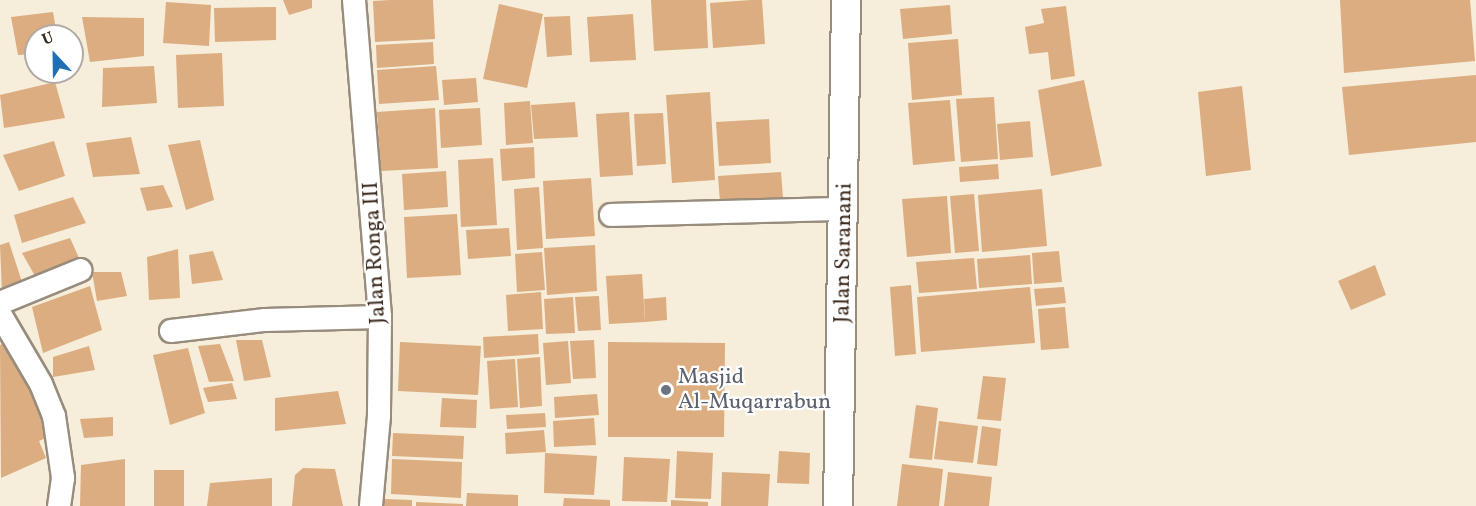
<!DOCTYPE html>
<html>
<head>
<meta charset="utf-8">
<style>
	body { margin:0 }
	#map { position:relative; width:1476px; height:506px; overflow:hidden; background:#f6edda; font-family:Vollkorn,serif }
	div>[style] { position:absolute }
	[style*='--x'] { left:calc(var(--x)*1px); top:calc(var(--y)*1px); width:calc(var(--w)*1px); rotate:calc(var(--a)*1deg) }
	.building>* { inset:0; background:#dbad80 }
	.roads { filter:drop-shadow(2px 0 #988c7c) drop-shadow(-2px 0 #988c7c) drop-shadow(0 2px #988c7c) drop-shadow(0 -2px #988c7c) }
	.minor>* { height:22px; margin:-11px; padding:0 11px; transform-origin:11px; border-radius:11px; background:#fff }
	.tertiary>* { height:28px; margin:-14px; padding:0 14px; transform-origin:14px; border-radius:14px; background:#fff }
	.dots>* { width:16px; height:16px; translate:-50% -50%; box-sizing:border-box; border:3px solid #fff; border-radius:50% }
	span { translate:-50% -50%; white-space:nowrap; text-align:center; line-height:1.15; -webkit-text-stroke:4.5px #fff; paint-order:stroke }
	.street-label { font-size:22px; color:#3b2a1e }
	.worship-label { font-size:22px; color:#5b616d }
	.left { translate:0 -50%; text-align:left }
	.north { position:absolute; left:24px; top:24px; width:60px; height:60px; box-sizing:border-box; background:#fff; border:2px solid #b1aaa5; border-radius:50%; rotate:338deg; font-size:16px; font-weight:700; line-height:24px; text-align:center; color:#3b2a1e }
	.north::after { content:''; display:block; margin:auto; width:21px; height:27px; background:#1f6fb2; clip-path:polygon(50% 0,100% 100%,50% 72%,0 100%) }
</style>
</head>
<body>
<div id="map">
	<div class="building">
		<div style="clip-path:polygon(283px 0,312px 0,312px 8px,289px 15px)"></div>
		<div style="clip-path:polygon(390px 0,433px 0,435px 39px,375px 42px,373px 1px)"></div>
		<div style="clip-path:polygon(651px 0,706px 0,708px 48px,654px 51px)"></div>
		<div style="clip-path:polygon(751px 0,762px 0,765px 44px,713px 48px,710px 3px)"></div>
		<div style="clip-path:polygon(1340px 0,1470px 0,1475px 61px,1344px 73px)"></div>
		<div style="clip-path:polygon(166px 2px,211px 5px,209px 46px,163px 43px)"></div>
		<div style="clip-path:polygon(499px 4px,543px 14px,527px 88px,483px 79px)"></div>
		<div style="clip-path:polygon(950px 5px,952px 34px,903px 39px,900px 9px)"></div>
		<div style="clip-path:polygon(1066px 6px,1075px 76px,1051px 80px,1048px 52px,1029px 54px,1025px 27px,1044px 23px,1041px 9px)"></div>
		<div style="clip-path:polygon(276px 7px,276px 40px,215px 42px,214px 8px)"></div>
		<div style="clip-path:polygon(53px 12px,57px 36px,36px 36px,36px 54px,18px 55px,11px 17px)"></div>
		<div style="clip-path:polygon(633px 14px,636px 60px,590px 62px,587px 17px)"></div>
		<div style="clip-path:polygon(570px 16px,572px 55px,547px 57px,544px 17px)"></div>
		<div style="clip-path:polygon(82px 17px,144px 18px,144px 56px,90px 62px)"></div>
		<div style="clip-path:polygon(958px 39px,962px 95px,912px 100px,908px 43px)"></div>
		<div style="clip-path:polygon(433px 42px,434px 64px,377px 68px,376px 45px)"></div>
		<div style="clip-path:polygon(222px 53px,224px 106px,178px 108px,176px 55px)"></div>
		<div style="clip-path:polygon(154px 66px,157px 103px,102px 107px,103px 68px)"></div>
		<div style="clip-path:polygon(436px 66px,439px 100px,379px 104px,377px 70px)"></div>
		<div style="clip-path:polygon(1476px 75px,1476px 142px,1349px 155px,1342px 87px)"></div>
		<div style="clip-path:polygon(476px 78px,478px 102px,444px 105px,442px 80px)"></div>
		<div style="clip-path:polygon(1084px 80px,1102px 166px,1051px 176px,1038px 90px)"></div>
		<div style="clip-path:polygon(55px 82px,65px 118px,4px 128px,0 95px)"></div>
		<div style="clip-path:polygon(1242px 86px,1251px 170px,1206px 176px,1198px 92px)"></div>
		<div style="clip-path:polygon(710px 92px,715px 180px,672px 183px,666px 95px)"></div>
		<div style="clip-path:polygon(994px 97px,998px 159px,961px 162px,956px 99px)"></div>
		<div style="clip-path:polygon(950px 100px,955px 161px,913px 165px,908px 103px)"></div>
		<div style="clip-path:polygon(530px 101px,533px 143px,506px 145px,504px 103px)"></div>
		<div style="clip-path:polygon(575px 102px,578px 137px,534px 139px,531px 105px)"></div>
		<div style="clip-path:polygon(435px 108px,438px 168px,381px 171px,377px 112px)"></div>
		<div style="clip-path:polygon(480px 108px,482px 145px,441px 148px,439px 110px)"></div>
		<div style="clip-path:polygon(629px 112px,633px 175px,600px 177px,596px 114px)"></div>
		<div style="clip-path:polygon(663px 113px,666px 164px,637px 166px,634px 114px)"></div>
		<div style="clip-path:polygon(769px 119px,771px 163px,719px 166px,716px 122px)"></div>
		<div style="clip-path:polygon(1030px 121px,1033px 157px,1000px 160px,997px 124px)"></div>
		<div style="clip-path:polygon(131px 137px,140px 174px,93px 177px,86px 143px)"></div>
		<div style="clip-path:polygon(200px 140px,214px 200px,186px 210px,168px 145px)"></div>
		<div style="clip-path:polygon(54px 141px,65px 176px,19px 191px,3px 155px)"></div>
		<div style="clip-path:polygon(534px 147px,535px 178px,502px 181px,500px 149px)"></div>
		<div style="clip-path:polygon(493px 158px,497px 225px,461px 227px,458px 160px)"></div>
		<div style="clip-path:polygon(998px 164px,999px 179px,960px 182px,959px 167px)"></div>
		<div style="clip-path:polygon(446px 171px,448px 207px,404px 210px,402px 174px)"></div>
		<div style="clip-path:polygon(781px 172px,783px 198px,720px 202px,718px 176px)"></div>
		<div style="clip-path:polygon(591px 178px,595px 236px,546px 239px,543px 181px)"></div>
		<div style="clip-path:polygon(163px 185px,173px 207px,147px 211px,140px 188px)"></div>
		<div style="clip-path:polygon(539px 187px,543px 248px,517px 250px,514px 189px)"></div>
		<div style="clip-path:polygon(1042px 189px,1047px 246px,982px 252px,978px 195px)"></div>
		<div style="clip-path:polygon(974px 194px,979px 251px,955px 253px,950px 196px)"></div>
		<div style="clip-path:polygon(947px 196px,951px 253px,907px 257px,902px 199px)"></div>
		<div style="clip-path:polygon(73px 197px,86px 223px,22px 243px,14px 215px)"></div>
		<div style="clip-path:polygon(457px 214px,461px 275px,407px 278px,404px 217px)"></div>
		<div style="clip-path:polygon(509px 228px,511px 256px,468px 259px,466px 230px)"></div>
		<div style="clip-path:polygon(70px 238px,79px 258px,35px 276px,22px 253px)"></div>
		<div style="clip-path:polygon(9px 242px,23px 285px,2px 293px,0 245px)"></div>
		<div style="clip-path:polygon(595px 245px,597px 291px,547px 295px,544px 248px)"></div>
		<div style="clip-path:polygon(178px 249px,180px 298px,149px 300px,147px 257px)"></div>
		<div style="clip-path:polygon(213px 251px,223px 280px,192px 284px,189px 255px)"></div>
		<div style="clip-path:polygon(1059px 251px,1062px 282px,1034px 284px,1032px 253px)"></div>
		<div style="clip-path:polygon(542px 252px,545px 290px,517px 292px,515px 254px)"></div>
		<div style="clip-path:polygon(1030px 255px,1032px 284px,979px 288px,977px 259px)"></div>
		<div style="clip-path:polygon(974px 258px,977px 289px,919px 293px,916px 262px)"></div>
		<div style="clip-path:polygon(1375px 265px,1386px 295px,1351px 310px,1338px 281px)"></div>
		<div style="clip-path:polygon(92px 272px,121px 272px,127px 296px,97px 301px)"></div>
		<div style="clip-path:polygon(642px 274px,645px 322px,609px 324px,606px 276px)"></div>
		<div style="clip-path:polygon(911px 285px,916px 354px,895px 356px,890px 287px)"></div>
		<div style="clip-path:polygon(90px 286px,102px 330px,43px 353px,32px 307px)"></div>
		<div style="clip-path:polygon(1030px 287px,1035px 343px,921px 352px,917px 297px)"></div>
		<div style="clip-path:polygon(1064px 287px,1066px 303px,1036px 306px,1034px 289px)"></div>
		<div style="clip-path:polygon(541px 292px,543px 329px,508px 331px,506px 295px)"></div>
		<div style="clip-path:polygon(599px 296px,601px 330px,578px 331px,575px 297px)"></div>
		<div style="clip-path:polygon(573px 297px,575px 333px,546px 334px,544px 299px)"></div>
		<div style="clip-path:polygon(666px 297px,667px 320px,645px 322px,644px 299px)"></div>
		<div style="clip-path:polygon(1065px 307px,1069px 348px,1041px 350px,1038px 309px)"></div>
		<div style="clip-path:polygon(538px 334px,539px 354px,484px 358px,483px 337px)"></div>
		<div style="clip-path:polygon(11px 340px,53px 435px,39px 441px,46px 458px,1px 478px,0 345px)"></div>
		<div style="clip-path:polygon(236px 340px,262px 340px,271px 377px,244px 381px)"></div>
		<div style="clip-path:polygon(594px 340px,596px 378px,573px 379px,570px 341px)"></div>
		<div style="clip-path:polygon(568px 341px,571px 383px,546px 385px,543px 343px)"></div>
		<div style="clip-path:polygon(400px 342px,481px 346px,478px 395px,398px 391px)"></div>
		<div style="clip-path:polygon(608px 342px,725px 343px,724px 437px,608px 437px)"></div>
		<div style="clip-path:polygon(220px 344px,234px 381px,209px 382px,198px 346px)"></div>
		<div style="clip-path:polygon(89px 346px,95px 370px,53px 377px,53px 357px)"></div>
		<div style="clip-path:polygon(188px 348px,205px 413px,170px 425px,153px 355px)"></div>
		<div style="clip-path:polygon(540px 357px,542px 406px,520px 408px,517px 359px)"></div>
		<div style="clip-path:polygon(515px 359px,518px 407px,490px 409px,487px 361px)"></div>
		<div style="clip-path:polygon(983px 376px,1006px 378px,1001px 421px,977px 419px)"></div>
		<div style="clip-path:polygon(232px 383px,237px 399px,208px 402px,203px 388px)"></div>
		<div style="clip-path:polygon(338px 391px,346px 424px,275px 431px,275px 398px)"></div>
		<div style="clip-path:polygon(597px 394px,599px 415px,555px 418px,554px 397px)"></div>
		<div style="clip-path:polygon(442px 398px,477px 400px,476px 428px,440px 427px)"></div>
		<div style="clip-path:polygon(916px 405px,938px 408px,932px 460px,909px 458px)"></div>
		<div style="clip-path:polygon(545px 413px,546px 427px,507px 429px,506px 415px)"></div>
		<div style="clip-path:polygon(113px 417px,113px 436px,84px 438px,80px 419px)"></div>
		<div style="clip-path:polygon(594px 418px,596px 445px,554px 447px,553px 421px)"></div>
		<div style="clip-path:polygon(939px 421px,978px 426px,973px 463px,934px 459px)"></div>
		<div style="clip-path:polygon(982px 426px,1001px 429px,997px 466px,977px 464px)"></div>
		<div style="clip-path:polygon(544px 430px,546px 452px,506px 454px,505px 433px)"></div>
		<div style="clip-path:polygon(393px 433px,464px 436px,463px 459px,392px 456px)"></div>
		<div style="clip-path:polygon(677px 451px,713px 453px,711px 499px,675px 498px)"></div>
		<div style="clip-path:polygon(779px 451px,810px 453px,809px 484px,777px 483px)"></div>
		<div style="clip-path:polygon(545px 453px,597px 456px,594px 495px,544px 493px)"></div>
		<div style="clip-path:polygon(624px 457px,670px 459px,667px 502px,622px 501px)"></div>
		<div style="clip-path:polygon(125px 459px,125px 506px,80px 506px,81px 465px)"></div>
		<div style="clip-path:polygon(392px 459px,462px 462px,461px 498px,391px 494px)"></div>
		<div style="clip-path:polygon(902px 464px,943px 469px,939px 506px,897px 506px)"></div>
		<div style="clip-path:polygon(303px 468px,335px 469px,343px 506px,292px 506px,295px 475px)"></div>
		<div style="clip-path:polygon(154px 470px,184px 470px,184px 506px,154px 506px)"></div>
		<div style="clip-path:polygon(722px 472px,770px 474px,768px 506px,721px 506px)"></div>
		<div style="clip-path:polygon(948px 472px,992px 477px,989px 506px,944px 506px)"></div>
		<div style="clip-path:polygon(272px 478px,272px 506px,207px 506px,210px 483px)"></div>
		<div style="clip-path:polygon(467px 493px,518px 495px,518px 506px,466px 506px)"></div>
		<div style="clip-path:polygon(564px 498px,610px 500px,610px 506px,563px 506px)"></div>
		<div style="clip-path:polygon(384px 499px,412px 500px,412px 506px,384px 506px)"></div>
		<div style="clip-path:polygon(671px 500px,708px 502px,708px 506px,671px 506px)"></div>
		<div style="clip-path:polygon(416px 502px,463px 504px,463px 506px,416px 506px)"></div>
	</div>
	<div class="roads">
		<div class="minor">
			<div style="--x:354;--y:0;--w:318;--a:85.3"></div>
			<div style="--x:380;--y:317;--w:99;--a:90.6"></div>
			<div style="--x:379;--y:416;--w:90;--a:95.1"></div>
			<div style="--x:611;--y:215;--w:234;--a:-1.5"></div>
			<div style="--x:0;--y:303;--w:87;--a:-22.2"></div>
			<div style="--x:0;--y:314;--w:81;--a:59.6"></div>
			<div style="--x:41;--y:384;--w:35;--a:68"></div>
			<div style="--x:54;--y:416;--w:63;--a:81.7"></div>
			<div style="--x:63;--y:478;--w:28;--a:98"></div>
			<div style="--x:171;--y:331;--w:95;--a:-6.7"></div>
			<div style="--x:265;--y:320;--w:115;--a:-1.5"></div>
		</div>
		<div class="tertiary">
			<div style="--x:838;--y:506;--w:506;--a:-89.09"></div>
		</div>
	</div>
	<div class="dots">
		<div style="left:666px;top:390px;background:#6b7280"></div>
	</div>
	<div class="street-label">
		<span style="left:375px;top:253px;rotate:-93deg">Jalan Ronga III</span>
		<span style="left:844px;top:253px;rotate:-89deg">Jalan Saranani</span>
	</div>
	<div class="worship-label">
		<span class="left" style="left:678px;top:390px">Masjid<br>Al-Muqarrabun</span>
	</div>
	<div class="north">U</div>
</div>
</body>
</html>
